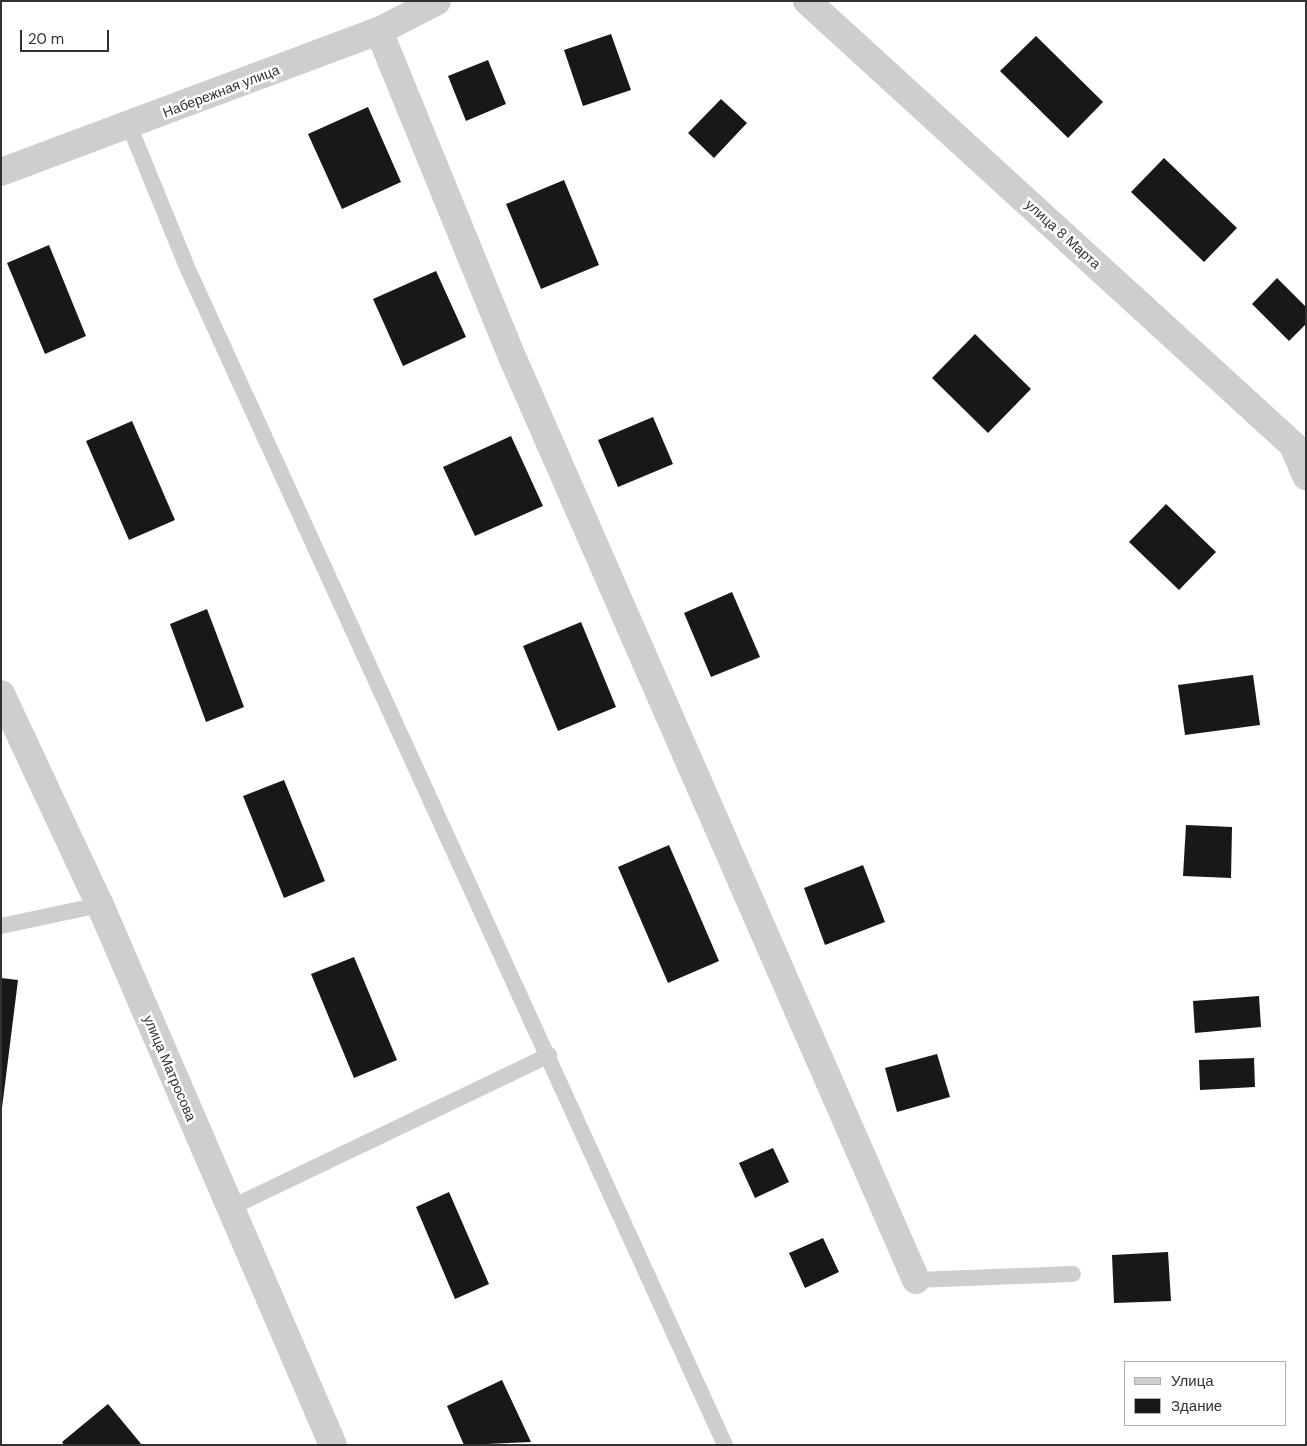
<!DOCTYPE html>
<html>
<head>
<meta charset="utf-8">
<style>
	body { margin:0 }
	#map { position:relative; width:1307px; height:1446px; overflow:hidden; background:#fff; font-family:"DM Sans",sans-serif }
	div>[style] { position:absolute }
	[style*='--x'] { left:calc(var(--x)*1px); top:calc(var(--y)*1px); width:calc(var(--w)*1px); rotate:calc(var(--a)*1deg) }
	.building>* { inset:0; background:#181818 }
	.service>* { height:16px; margin:-8px; padding:0 8px; transform-origin:8px; border-radius:8px; background:#cecece }
	.minor>* { height:28px; margin:-14px; padding:0 14px; transform-origin:14px; border-radius:14px; background:#cecece }
	.tertiary>* { height:28px; margin:-14px; padding:0 14px; transform-origin:14px; border-radius:14px; background:#cecece }
	span { translate:-50% -50%; white-space:nowrap; text-align:center; line-height:1.15; -webkit-text-stroke:5px #fff; paint-order:stroke }
	.street-label { font-size:14px; color:#313131 }
	.frame { position:absolute; inset:0; border:2px solid #313131; pointer-events:none }
	.legend { position:absolute; left:1124px; top:1361px; width:162px; height:65px; box-sizing:border-box; background:#fff; border:1px solid #adadad; margin:0; padding:6px 9px; list-style:none; font-size:15px; color:#313131 }
	.legend li { display:flex; align-items:center; gap:10px; height:25px }
	.legend b { width:25px; border:1px solid #adadad }
	.scale { position:absolute; left:20px; top:30px; width:89px; height:22px; box-sizing:border-box; border:2px solid #313131; border-top:0; padding-left:6px; font-size:15px; line-height:18px; white-space:nowrap; color:#313131; -webkit-text-stroke:4px #fff; paint-order:stroke }
</style>
</head>
<body>
<div id="map">
	<div class="building">
		<div style="clip-path:polygon(611px 34px,631px 90px,583px 106px,564px 50px)"></div>
		<div style="clip-path:polygon(1036px 36px,1103px 102px,1068px 138px,1000px 71px)"></div>
		<div style="clip-path:polygon(488px 60px,506px 104px,466px 121px,448px 76px)"></div>
		<div style="clip-path:polygon(721px 99px,747px 123px,714px 158px,688px 133px)"></div>
		<div style="clip-path:polygon(368px 107px,401px 182px,342px 209px,308px 134px)"></div>
		<div style="clip-path:polygon(1164px 158px,1237px 228px,1204px 262px,1131px 192px)"></div>
		<div style="clip-path:polygon(564px 180px,599px 265px,541px 289px,506px 204px)"></div>
		<div style="clip-path:polygon(49px 245px,86px 336px,45px 354px,7px 263px)"></div>
		<div style="clip-path:polygon(436px 271px,466px 337px,403px 366px,373px 299px)"></div>
		<div style="clip-path:polygon(1277px 278px,1306px 307px,1306px 324px,1289px 341px,1252px 304px)"></div>
		<div style="clip-path:polygon(975px 334px,1031px 389px,988px 433px,932px 378px)"></div>
		<div style="clip-path:polygon(653px 417px,673px 464px,618px 487px,598px 440px)"></div>
		<div style="clip-path:polygon(132px 421px,175px 520px,129px 540px,86px 441px)"></div>
		<div style="clip-path:polygon(511px 436px,543px 506px,475px 536px,443px 467px)"></div>
		<div style="clip-path:polygon(1166px 504px,1216px 552px,1179px 590px,1129px 542px)"></div>
		<div style="clip-path:polygon(732px 592px,760px 657px,711px 677px,684px 613px)"></div>
		<div style="clip-path:polygon(207px 609px,244px 707px,206px 722px,170px 624px)"></div>
		<div style="clip-path:polygon(581px 622px,616px 707px,558px 731px,523px 646px)"></div>
		<div style="clip-path:polygon(1253px 675px,1260px 725px,1185px 735px,1178px 685px)"></div>
		<div style="clip-path:polygon(284px 780px,325px 881px,284px 898px,243px 796px)"></div>
		<div style="clip-path:polygon(1186px 825px,1232px 827px,1231px 878px,1183px 876px)"></div>
		<div style="clip-path:polygon(669px 845px,719px 961px,668px 983px,618px 867px)"></div>
		<div style="clip-path:polygon(863px 865px,885px 922px,825px 945px,804px 888px)"></div>
		<div style="clip-path:polygon(354px 957px,397px 1060px,354px 1078px,311px 974px)"></div>
		<div style="clip-path:polygon(1px 978px,18px 980px,2px 1108px,1px 1108px)"></div>
		<div style="clip-path:polygon(1259px 996px,1261px 1027px,1195px 1033px,1193px 1001px)"></div>
		<div style="clip-path:polygon(937px 1054px,950px 1097px,897px 1112px,885px 1068px)"></div>
		<div style="clip-path:polygon(1254px 1058px,1255px 1087px,1200px 1090px,1199px 1060px)"></div>
		<div style="clip-path:polygon(773px 1148px,789px 1182px,755px 1198px,739px 1163px)"></div>
		<div style="clip-path:polygon(449px 1192px,489px 1284px,455px 1299px,416px 1207px)"></div>
		<div style="clip-path:polygon(823px 1238px,839px 1272px,805px 1288px,789px 1253px)"></div>
		<div style="clip-path:polygon(1168px 1252px,1171px 1301px,1114px 1303px,1112px 1255px)"></div>
		<div style="clip-path:polygon(502px 1380px,531px 1442px,464px 1445px,447px 1406px)"></div>
		<div style="clip-path:polygon(108px 1404px,142px 1445px,64px 1445px,62px 1442px)"></div>
	</div>
	<div class="service">
		<div style="--x:129;--y:125;--w:151;--a:67.8"></div>
		<div style="--x:186;--y:265;--w:1297;--a:65.45"></div>
		<div style="--x:1;--y:926;--w:101;--a:-12"></div>
		<div style="--x:230;--y:1208;--w:354;--a:-25.6"></div>
		<div style="--x:916;--y:1280;--w:157;--a:-2.2"></div>
	</div>
	<div class="minor">
		<div style="--x:807;--y:1;--w:658;--a:42.41"></div>
		<div style="--x:1293;--y:445;--w:34;--a:67"></div>
		<div style="--x:379;--y:31;--w:357;--a:67.8"></div>
		<div style="--x:514;--y:361;--w:1003;--a:66.37"></div>
		<div style="--x:1;--y:172;--w:403;--a:-20.5"></div>
		<div style="--x:379;--y:31;--w:65;--a:-27.3"></div>
	</div>
	<div class="tertiary">
		<div style="--x:1;--y:694;--w:233;--a:64.9"></div>
		<div style="--x:100;--y:905;--w:588;--a:66.66"></div>
	</div>
	<div class="street-label">
		<span style="left:221px;top:91px;rotate:-21deg">Набережная улица</span>
		<span style="left:1063px;top:234px;rotate:42deg">улица 8 Марта</span>
		<span style="left:170px;top:1068px;rotate:67deg">улица Матросова</span>
	</div>
	<div class="frame"></div>
	<ul class="legend">
	<li><b style="height:6px;background:#cecece"></b>Улица</li>
	<li><b style="height:14px;background:#181818"></b>Здание</li>
	</ul>
	<div class="scale">20 m</div>
</div>
</body>
</html>
